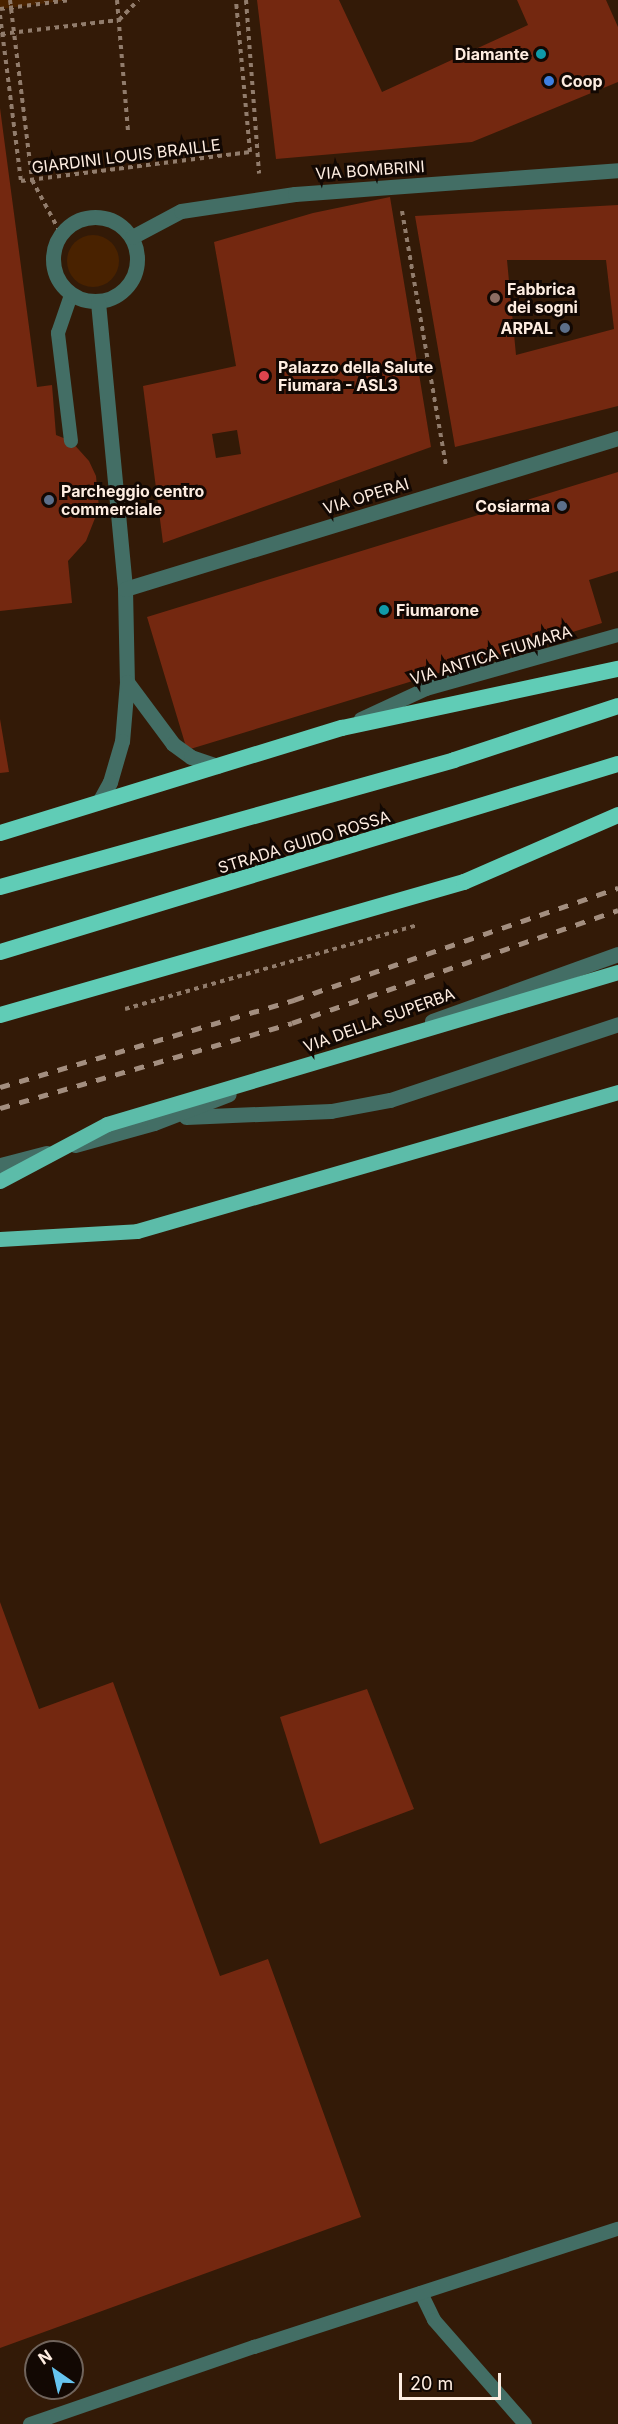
<!DOCTYPE html>
<html>
<head>
<meta charset="utf-8">
<style>
	body { margin:0 }
	#map { position:relative; width:618px; height:2424px; overflow:hidden; background:#331a07; font-family:Inter,sans-serif }
	div>[style] { position:absolute }
	[style*='--x'] { left:calc(var(--x)*1px); top:calc(var(--y)*1px); width:calc(var(--w)*1px); rotate:calc(var(--a)*1deg) }
	.green>* { inset:0; background:#492200 }
	.round { border-radius:50% }
	.building>* { inset:0; background:#742810 }
	.path>* { height:4px; margin-top:-2px; transform-origin:0; background:repeating-linear-gradient(90deg,#917c6c 0 4.5px,transparent 0 9px) }
	.service>* { height:14px; margin:-7px; padding:0 7px; transform-origin:7px; border-radius:7px; background:#436e65 }
	.minor>* { height:15px; margin:-7.5px; padding:0 7.5px; transform-origin:7.5px; border-radius:7.5px; background:#436e65 }
	.minor>.ring { margin:-7.5px; padding:0; box-sizing:content-box; background:none; border:15px solid #436e65; border-radius:50% }
	.primary>* { height:15px; margin:-7.5px; padding:0 7.5px; transform-origin:7.5px; border-radius:7.5px; background:#5cbca9 }
	.trunk>* { height:16px; margin:-8px; padding:0 8px; transform-origin:8px; border-radius:8px; background:#60ccb6 }
	.rail>* { height:4.5px; margin-top:-2.25px; transform-origin:0; background:repeating-linear-gradient(90deg,#a38e7f 0 10px,transparent 0 20px) }
	.primary-bridge>* { height:15px; margin:-7.5px; padding:0 7.5px; transform-origin:7.5px; border-radius:7.5px; background:#5cbca9 }
	.dots>* { width:16px; height:16px; translate:-50% -50%; box-sizing:border-box; border:3px solid #120803; border-radius:50% }
	span { translate:-50% -50%; white-space:nowrap; text-align:center; line-height:1.15; -webkit-text-stroke:6px #120803; paint-order:stroke }
	.poi-label { font-size:16px; color:#feede1; font-weight:700 }
	.right { translate:-100% -50%; text-align:right }
	.left { translate:0 -50%; text-align:left }
	.street-label { font-size:16px; color:#feede1 }
	.north { position:absolute; left:24px; top:2340px; width:60px; height:60px; box-sizing:border-box; background:#120803; border:2px solid #70645c; border-radius:50%; rotate:326deg; font-size:16px; font-weight:700; line-height:24px; text-align:center; color:#feede1 }
	.north::after { content:''; display:block; margin:auto; width:21px; height:27px; background:#66c4ef; clip-path:polygon(50% 0,100% 100%,50% 72%,0 100%) }
	.scale { position:absolute; left:399px; top:2373px; width:102px; height:27px; box-sizing:border-box; border:3px solid #feede1; border-top:0; padding-left:8px; font-size:18px; line-height:21px; white-space:nowrap; color:#feede1; -webkit-text-stroke:4px #120803; paint-order:stroke }
</style>
</head>
<body>
<div id="map">
	<div class="green">
		<div style="clip-path:polygon(0 0,70px 0,0 9px)"></div>
		<div class="round" style="left:67px;top:235px;width:52px;height:52px"></div>
	</div>
	<div class="building">
		<div style="clip-path:polygon(257px 0,339px 0,382px 92px,528px 25px,517px 0,606px 0,618px 27px,618px 82px,472px 142px,276px 159px)"></div>
		<div style="clip-path:polygon(0 108px,37px 387px,52px 385px,56px 435px,71px 441px,89px 461px,96px 476px,99px 508px,86px 541px,68px 561px,72px 603px,0 611px)"></div>
		<div style="clip-path:polygon(evenodd,390px 197px,431px 447px,163px 543px,143px 386px,236px 366px,214px 242px,313px 213px,390px 197px,237px 430px,241px 454px,216px 458px,212px 434px,237px 430px)"></div>
		<div style="clip-path:polygon(evenodd,618px 205px,618px 406px,455px 447px,415px 216px,618px 205px,507px 260px,606px 260px,614px 329px,516px 355px,507px 260px)"></div>
		<div style="clip-path:polygon(618px 472px,618px 571px,589px 580px,602px 623px,187px 750px,147px 617px)"></div>
		<div style="clip-path:polygon(0 719px,9px 772px,0 773px)"></div>
		<div style="clip-path:polygon(0 1602px,39px 1709px,113px 1682px,220px 1976px,268px 1959px,361px 2217px,0 2348px)"></div>
		<div style="clip-path:polygon(367px 1689px,414px 1809px,320px 1844px,280px 1717px)"></div>
	</div>
	<div class="path">
		<div style="--x:10;--y:0;--w:181;--a:83"></div>
		<div style="--x:32;--y:180;--w:61;--a:61.8"></div>
		<div style="--x:117;--y:0;--w:131;--a:85.2"></div>
		<div style="--x:246;--y:0;--w:174;--a:85.7"></div>
		<div style="--x:0;--y:9;--w:71;--a:-7.3"></div>
		<div style="--x:0;--y:15;--w:167;--a:82.8"></div>
		<div style="--x:21;--y:181;--w:231;--a:-7.2"></div>
		<div style="--x:250;--y:152;--w:153;--a:-95.3"></div>
		<div style="--x:1;--y:34;--w:119;--a:-6.8"></div>
		<div style="--x:119;--y:20;--w:28;--a:-46"></div>
		<div style="--x:402;--y:211;--w:259;--a:80.2"></div>
		<div style="--x:125;--y:1009;--w:305;--a:-16"></div>
	</div>
	<div class="service">
		<div style="--x:71;--y:441;--w:109;--a:-96.9"></div>
		<div style="--x:58;--y:333;--w:40;--a:-71.1"></div>
		<div style="--x:361;--y:719;--w:72;--a:-24.8"></div>
		<div style="--x:426;--y:689;--w:199;--a:-15.7"></div>
		<div style="--x:421;--y:2293;--w:30;--a:64"></div>
		<div style="--x:434;--y:2320;--w:138;--a:48.8"></div>
		<div style="--x:30;--y:2424;--w:237;--a:-19"></div>
		<div style="--x:254;--y:2347;--w:383;--a:-18"></div>
	</div>
	<div class="minor">
		<div class="ring" style="left:53px;top:217px;width:69px;height:69px"></div>
		<div style="--x:132;--y:237;--w:55;--a:-28"></div>
		<div style="--x:181;--y:211;--w:115;--a:-8.5"></div>
		<div style="--x:295;--y:194;--w:324;--a:-4.2"></div>
		<div style="--x:98;--y:302;--w:288;--a:84.6"></div>
		<div style="--x:125;--y:589;--w:93;--a:88.8"></div>
		<div style="--x:127;--y:682;--w:59;--a:94.8"></div>
		<div style="--x:122;--y:741;--w:43;--a:106.3"></div>
		<div style="--x:110;--y:782;--w:23;--a:119"></div>
		<div style="--x:125;--y:589;--w:516;--a:-17.03"></div>
		<div style="--x:127;--y:682;--w:77;--a:53.4"></div>
		<div style="--x:173;--y:744;--w:22;--a:36"></div>
		<div style="--x:191;--y:757;--w:28;--a:19"></div>
		<div style="--x:432;--y:1021;--w:198;--a:-19.8"></div>
		<div style="--x:186;--y:1117;--w:145;--a:-2.4"></div>
		<div style="--x:331;--y:1111;--w:60;--a:-10.6"></div>
		<div style="--x:390;--y:1100;--w:240;--a:-18.4"></div>
		<div style="--x:75;--y:1145;--w:82;--a:-15.6"></div>
		<div style="--x:154;--y:1123;--w:80;--a:-21.1"></div>
		<div style="--x:0;--y:1165;--w:48;--a:-14.6"></div>
	</div>
	<div class="primary">
		<div style="--x:0;--y:1239;--w:137;--a:-3.3"></div>
		<div style="--x:137;--y:1231;--w:501;--a:-16.12"></div>
	</div>
	<div class="trunk">
		<div style="--x:0;--y:833;--w:358;--a:-17.1"></div>
		<div style="--x:342;--y:728;--w:282;--a:-12.1"></div>
		<div style="--x:0;--y:887;--w:471;--a:-15.6"></div>
		<div style="--x:454;--y:760;--w:173;--a:-18.2"></div>
		<div style="--x:0;--y:952;--w:646;--a:-16.92"></div>
		<div style="--x:0;--y:1015;--w:483;--a:-16"></div>
		<div style="--x:464;--y:882;--w:168;--a:-23.5"></div>
	</div>
	<div class="rail">
		<div style="--x:0;--y:1087;--w:307;--a:-16.5"></div>
		<div style="--x:294;--y:1000;--w:343;--a:-19.1"></div>
		<div style="--x:0;--y:1108;--w:304;--a:-16.2"></div>
		<div style="--x:292;--y:1023;--w:345;--a:-19.1"></div>
	</div>
	<div class="primary-bridge">
		<div style="--x:0;--y:1181;--w:121;--a:-28"></div>
		<div style="--x:107;--y:1124;--w:533;--a:-16.57"></div>
	</div>
	<div class="dots">
		<div style="left:541px;top:54px;background:#0f9aa8"></div>
		<div style="left:549px;top:81px;background:#3f7fe0"></div>
		<div style="left:495px;top:298px;background:#8d6e63"></div>
		<div style="left:565px;top:328px;background:#5c6f8a"></div>
		<div style="left:264px;top:376px;background:#e0444e"></div>
		<div style="left:49px;top:500px;background:#5c6f8a"></div>
		<div style="left:562px;top:506px;background:#5c6f8a"></div>
		<div style="left:384px;top:610px;background:#0f9aa8"></div>
	</div>
	<div class="poi-label">
		<span class="right" style="left:529px;top:54px">Diamante</span>
		<span class="left" style="left:561px;top:81px">Coop</span>
		<span class="left" style="left:507px;top:298px">Fabbrica<br>dei sogni</span>
		<span class="right" style="left:553px;top:328px">ARPAL</span>
		<span class="left" style="left:278px;top:376px">Palazzo della Salute<br>Fiumara - ASL3</span>
		<span class="left" style="left:61px;top:500px">Parcheggio centro<br>commerciale</span>
		<span class="right" style="left:550px;top:506px">Cosiarma</span>
		<span class="left" style="left:396px;top:610px">Fiumarone</span>
	</div>
	<div class="street-label">
		<span style="left:126px;top:156px;rotate:-7deg">GIARDINI LOUIS BRAILLE</span>
		<span style="left:370px;top:170px;rotate:-4deg">VIA BOMBRINI</span>
		<span style="left:366px;top:496px;rotate:-17deg">VIA OPERAI</span>
		<span style="left:491px;top:655px;rotate:-17deg">VIA ANTICA FIUMARA</span>
		<span style="left:304px;top:842px;rotate:-17deg">STRADA GUIDO ROSSA</span>
		<span style="left:379px;top:1020px;rotate:-20deg">VIA DELLA SUPERBA</span>
	</div>
	<div class="north">N</div>
	<div class="scale">20 m</div>
</div>
</body>
</html>
